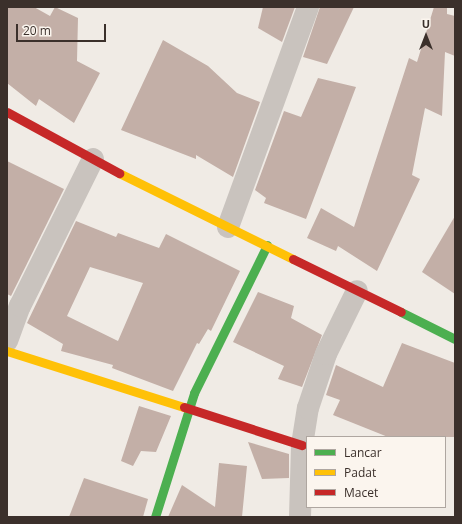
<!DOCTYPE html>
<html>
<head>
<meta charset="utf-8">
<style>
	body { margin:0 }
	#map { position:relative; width:462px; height:524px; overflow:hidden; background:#f0ebe5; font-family:"Open Sans",sans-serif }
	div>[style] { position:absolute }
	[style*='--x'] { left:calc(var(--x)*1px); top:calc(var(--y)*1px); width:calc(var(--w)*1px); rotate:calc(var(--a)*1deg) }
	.building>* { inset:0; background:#c3afa7 }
	.street>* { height:22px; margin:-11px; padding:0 11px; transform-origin:11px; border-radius:11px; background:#c9c3be }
	.fast>* { height:9px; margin:-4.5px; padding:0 4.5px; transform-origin:4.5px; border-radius:4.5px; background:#4caf50 }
	.slow>* { height:9px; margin:-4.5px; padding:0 4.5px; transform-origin:4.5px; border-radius:4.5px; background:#ffc107 }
	.jam>* { height:9px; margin:-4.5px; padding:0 4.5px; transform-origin:4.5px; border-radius:4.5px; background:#c62828 }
	span { translate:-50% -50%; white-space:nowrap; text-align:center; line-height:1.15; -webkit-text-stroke:3.5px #fbf5ee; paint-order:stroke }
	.frame { position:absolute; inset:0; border:8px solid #3b302b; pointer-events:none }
	.legend { position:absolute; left:306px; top:436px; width:140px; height:72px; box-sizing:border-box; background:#fbf5ee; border:1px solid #aea6a0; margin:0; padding:5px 7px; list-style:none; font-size:12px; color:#3b302b }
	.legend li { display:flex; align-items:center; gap:8px; height:20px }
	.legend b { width:20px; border:1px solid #aea6a0 }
	.north { position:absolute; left:406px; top:16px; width:40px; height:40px; -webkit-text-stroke:3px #fbf5ee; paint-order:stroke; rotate:0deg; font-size:11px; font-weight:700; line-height:16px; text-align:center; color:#3b302b }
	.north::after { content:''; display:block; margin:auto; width:14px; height:18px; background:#3b302b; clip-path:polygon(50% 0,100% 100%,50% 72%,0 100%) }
	.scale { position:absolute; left:16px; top:24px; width:90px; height:18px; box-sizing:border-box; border:2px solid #3b302b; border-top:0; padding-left:5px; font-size:12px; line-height:14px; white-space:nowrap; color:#3b302b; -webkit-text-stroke:3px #fbf5ee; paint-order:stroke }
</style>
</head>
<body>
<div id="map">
	<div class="building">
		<div style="clip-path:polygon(7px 7px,34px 7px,50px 16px,55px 7px,78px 18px,77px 61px,100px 73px,74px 123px,39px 99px,36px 106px,7px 83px)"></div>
		<div style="clip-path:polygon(263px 7px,295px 7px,282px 42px,258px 28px)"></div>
		<div style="clip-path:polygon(320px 7px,354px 7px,327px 64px,303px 57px)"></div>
		<div style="clip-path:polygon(434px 7px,447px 7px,447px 14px,455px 16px,455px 56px,445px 52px,442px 116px,425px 108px,412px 175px,420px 179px,377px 271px,338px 246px,336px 251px,307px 238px,321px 208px,354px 227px,409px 58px,417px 62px)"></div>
		<div style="clip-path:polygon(163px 40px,208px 66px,237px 93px,260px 102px,233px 177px,196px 155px,196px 159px,121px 130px)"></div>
		<div style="clip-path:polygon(318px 78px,356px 87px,306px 219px,264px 203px,266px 198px,255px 190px,284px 111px,301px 117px)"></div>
		<div style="clip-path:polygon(7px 161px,64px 189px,11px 296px,7px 294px)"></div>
		<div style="clip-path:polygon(455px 216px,455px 294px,422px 272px)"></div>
		<div style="clip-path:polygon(evenodd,76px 221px,116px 237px,118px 233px,159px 248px,166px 234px,240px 271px,211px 331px,208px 329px,199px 344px,197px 343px,173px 391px,112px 368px,113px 365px,61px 351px,63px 344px,27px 323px,76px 221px,90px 267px,143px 283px,118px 341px,67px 316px,90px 267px)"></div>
		<div style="clip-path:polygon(258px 292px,294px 306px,291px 318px,322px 335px,302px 387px,278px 379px,284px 366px,233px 342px)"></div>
		<div style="clip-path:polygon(402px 343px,455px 363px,455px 437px,388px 437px,333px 415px,340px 400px,326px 395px,336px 365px,383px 387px)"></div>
		<div style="clip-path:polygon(139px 406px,171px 416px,156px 452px,141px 451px,133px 466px,121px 461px)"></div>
		<div style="clip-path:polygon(248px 442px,289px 454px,289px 478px,262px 479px)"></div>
		<div style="clip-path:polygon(219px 463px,247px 466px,242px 517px,168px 517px,182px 485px,215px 507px)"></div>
		<div style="clip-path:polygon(84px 478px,148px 499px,143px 517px,69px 517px)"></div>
	</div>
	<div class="street">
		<div style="--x:228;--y:227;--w:234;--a:-70"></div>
		<div style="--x:7;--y:341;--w:37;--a:-70"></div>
		<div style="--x:20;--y:306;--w:164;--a:-63.6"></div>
		<div style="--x:300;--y:517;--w:72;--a:-88.4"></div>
		<div style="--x:302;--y:445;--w:37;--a:-81"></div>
		<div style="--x:308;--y:408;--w:57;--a:-71.6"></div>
		<div style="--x:326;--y:354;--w:70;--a:-63.8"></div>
	</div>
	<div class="fast">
		<div style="--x:401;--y:312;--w:60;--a:26.6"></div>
		<div style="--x:155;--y:517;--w:130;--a:-72.5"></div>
		<div style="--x:194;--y:393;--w:165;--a:-63.7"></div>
	</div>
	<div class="slow">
		<div style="--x:119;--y:173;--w:194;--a:26.3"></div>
		<div style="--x:7;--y:351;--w:186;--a:17.6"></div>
	</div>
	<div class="jam">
		<div style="--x:7;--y:112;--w:128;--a:28.6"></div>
		<div style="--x:293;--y:259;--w:120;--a:26.1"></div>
		<div style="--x:184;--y:407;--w:124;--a:17.9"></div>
	</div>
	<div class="frame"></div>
	<ul class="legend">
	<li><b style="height:5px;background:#4caf50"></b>Lancar</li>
	<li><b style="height:5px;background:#ffc107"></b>Padat</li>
	<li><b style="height:5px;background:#c62828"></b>Macet</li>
	</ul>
	<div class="north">U</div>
	<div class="scale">20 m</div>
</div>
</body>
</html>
